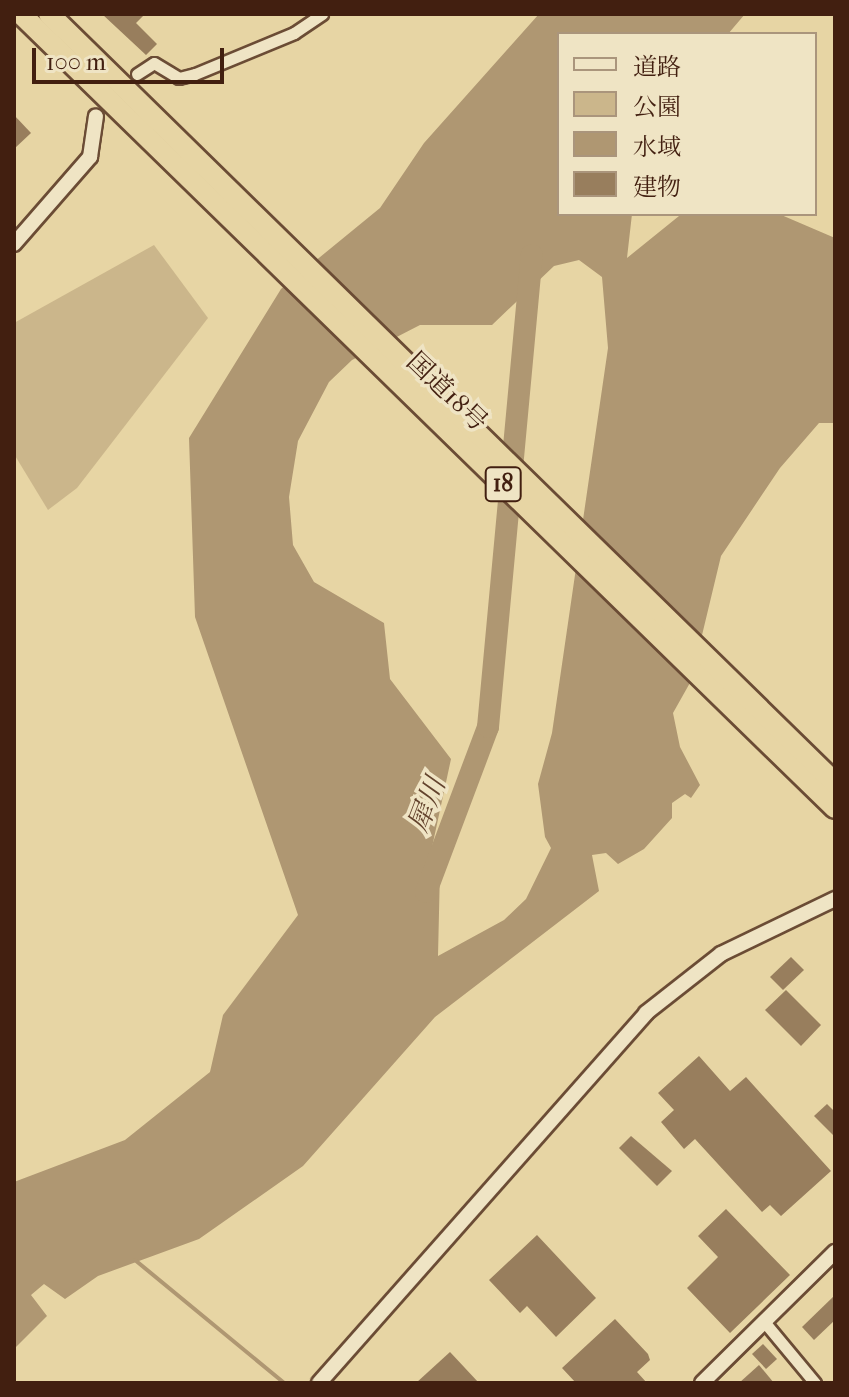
<!DOCTYPE html>
<html>
<head>
<meta charset="utf-8">
<style>
	body { margin:0 }
	#map { position:relative; width:849px; height:1397px; overflow:hidden; background:#e7d5a4; font-family:"IM FELL French Canon","Noto Serif JP",serif }
	div>[style] { position:absolute }
	[style*='--x'] { left:calc(var(--x)*1px); top:calc(var(--y)*1px); width:calc(var(--w)*1px); rotate:calc(var(--a)*1deg) }
	.green>* { inset:0; background:#cbb68b }
	.water>* { inset:0; background:#af9772 }
	.stream>* { height:4px; margin:-2px; padding:0 2px; transform-origin:2px; border-radius:2px; background:#af9772 }
	.river>* { height:22px; margin:-11px; padding:0 11px; transform-origin:11px; border-radius:11px; background:#af9772 }
	.building>* { inset:0; background:#987e5d }
	.roads { filter:drop-shadow(2px 0 #6b4c35) drop-shadow(-2px 0 #6b4c35) drop-shadow(0 2px #6b4c35) drop-shadow(0 -2px #6b4c35) }
	.street>* { height:11px; margin:-5.5px; padding:0 5.5px; transform-origin:5.5px; border-radius:5.5px; background:#efe4c4 }
	.secondary>* { height:14px; margin:-7px; padding:0 7px; transform-origin:7px; border-radius:7px; background:#efe4c4 }
	.highway>* { height:20px; margin:-10px; padding:0 10px; transform-origin:10px; border-radius:10px; background:#e7d5a4 }
	span { translate:-50% -50%; white-space:nowrap; text-align:center; line-height:1.15; -webkit-text-stroke:7px #efe4c4; paint-order:stroke }
	.shield-label span { padding:2px 6px; background:#efe4c4; border:2px solid; border-radius:6px; -webkit-text-stroke-width:0 }
	.shield-label { font-size:24px; color:#421f10; font-weight:700 }
	.street-label { font-size:26px; color:#421f10 }
	.water-label { font-size:28px; color:#63432d; font-style:italic }
	.frame { position:absolute; inset:0; border:16px solid #421f10; pointer-events:none }
	.legend { position:absolute; left:557px; top:32px; width:260px; height:184px; box-sizing:border-box; background:#efe4c4; border:2px solid #aa957c; margin:0; padding:10px 14px; list-style:none; font-size:24px; color:#421f10 }
	.legend li { display:flex; align-items:center; gap:16px; height:40px }
	.legend b { width:40px; border:2px solid #aa957c }
	.scale { position:absolute; left:32px; top:48px; width:192px; height:36px; box-sizing:border-box; border:4px solid #421f10; border-top:0; padding-left:10px; font-size:24px; line-height:28px; white-space:nowrap; color:#421f10; -webkit-text-stroke:6px #efe4c4; paint-order:stroke }
</style>
</head>
<body>
<div id="map">
	<div class="green">
		<div style="clip-path:polygon(154px 245px,208px 318px,77px 488px,48px 510px,14px 454px,14px 323px)"></div>
	</div>
	<div class="water">
		<div style="clip-path:polygon(evenodd,539px 14px,745px 14px,728px 34px,559px 34px,559px 214px,632px 214px,627px 258px,679px 216px,779px 214px,835px 238px,835px 423px,819px 423px,780px 468px,721px 556px,691px 681px,673px 713px,680px 747px,700px 785px,691px 798px,685px 794px,672px 803px,672px 818px,644px 849px,618px 864px,606px 853px,592px 855px,599px 891px,435px 1017px,303px 1166px,199px 1239px,98px 1276px,65px 1299px,44px 1284px,31px 1295px,47px 1316px,14px 1349px,14px 1182px,125px 1140px,210px 1072px,223px 1015px,298px 915px,195px 617px,189px 438px,281px 289px,380px 208px,424px 143px,539px 14px,579px 260px,602px 277px,608px 348px,552px 733px,538px 784px,545px 837px,551px 848px,526px 899px,504px 920px,438px 956px,440px 870px,431px 852px,451px 759px,390px 679px,384px 623px,314px 582px,293px 545px,289px 497px,298px 441px,329px 382px,352px 360px,420px 325px,492px 325px,554px 266px,579px 260px)"></div>
	</div>
	<div class="stream">
		<div style="--x:135;--y:1260;--w:193;--a:39.5"></div>
		<div style="--x:713;--y:1383;--w:67;--a:-44.4"></div>
	</div>
	<div class="river">
		<div style="--x:426;--y:892;--w:176;--a:-69.4"></div>
		<div style="--x:488;--y:727;--w:474;--a:-84.7"></div>
	</div>
	<div class="building">
		<div style="clip-path:polygon(102px 14px,145px 14px,136px 23px,157px 44px,146px 55px)"></div>
		<div style="clip-path:polygon(14px 115px,31px 133px,14px 149px)"></div>
		<div style="clip-path:polygon(791px 957px,804px 970px,783px 990px,770px 977px)"></div>
		<div style="clip-path:polygon(786px 990px,821px 1025px,801px 1046px,765px 1010px)"></div>
		<div style="clip-path:polygon(699px 1056px,730px 1091px,746px 1077px,831px 1171px,781px 1216px,770px 1205px,762px 1212px,695px 1139px,684px 1149px,661px 1122px,674px 1110px,658px 1093px)"></div>
		<div style="clip-path:polygon(827px 1104px,835px 1112px,835px 1137px,814px 1116px)"></div>
		<div style="clip-path:polygon(631px 1136px,672px 1171px,657px 1186px,619px 1148px)"></div>
		<div style="clip-path:polygon(726px 1209px,790px 1275px,730px 1333px,687px 1288px,718px 1257px,698px 1236px)"></div>
		<div style="clip-path:polygon(537px 1235px,596px 1298px,556px 1337px,527px 1306px,520px 1313px,489px 1280px)"></div>
		<div style="clip-path:polygon(835px 1295px,835px 1320px,814px 1340px,802px 1327px)"></div>
		<div style="clip-path:polygon(615px 1319px,648px 1354px,650px 1360px,637px 1372px,647px 1383px,576px 1383px,562px 1368px)"></div>
		<div style="clip-path:polygon(763px 1344px,777px 1359px,766px 1369px,752px 1354px)"></div>
		<div style="clip-path:polygon(450px 1352px,479px 1383px,416px 1383px)"></div>
		<div style="clip-path:polygon(759px 1365px,774px 1383px,739px 1383px)"></div>
	</div>
	<div class="roads">
		<div class="street">
			<div style="--x:137;--y:74;--w:20;--a:-33"></div>
			<div style="--x:154;--y:63;--w:29;--a:31"></div>
			<div style="--x:179;--y:78;--w:16;--a:-14"></div>
			<div style="--x:195;--y:74;--w:107;--a:-22.5"></div>
			<div style="--x:294;--y:33;--w:34;--a:-34"></div>
			<div style="--x:766;--y:1324;--w:77;--a:50.3"></div>
		</div>
		<div class="secondary">
			<div style="--x:14;--y:244;--w:116;--a:-48.9"></div>
			<div style="--x:90;--y:157;--w:41;--a:-81.7"></div>
			<div style="--x:319;--y:1383;--w:494;--a:-48.5"></div>
			<div style="--x:646;--y:1013;--w:95;--a:-38.2"></div>
			<div style="--x:721;--y:954;--w:127;--a:-25.8"></div>
			<div style="--x:702;--y:1383;--w:187;--a:-44.6"></div>
		</div>
		<div class="highway">
			<div style="--x:21;--y:14;--w:1137;--a:44.29"></div>
			<div style="--x:49;--y:14;--w:1100;--a:44.37"></div>
		</div>
	</div>
	<div class="shield-label">
		<span style="left:503px;top:484px">18</span>
	</div>
	<div class="street-label">
		<span style="left:447px;top:392px;rotate:44deg">国道18号</span>
	</div>
	<div class="water-label">
		<span style="left:427px;top:805px;rotate:-69deg">犀川</span>
	</div>
	<div class="frame"></div>
	<ul class="legend">
	<li><b style="height:10px;background:#efe4c4"></b>道路</li>
	<li><b style="height:22px;background:#cbb68b"></b>公園</li>
	<li><b style="height:22px;background:#af9772"></b>水域</li>
	<li><b style="height:22px;background:#987e5d"></b>建物</li>
	</ul>
	<div class="scale">100 m</div>
</div>
</body>
</html>
